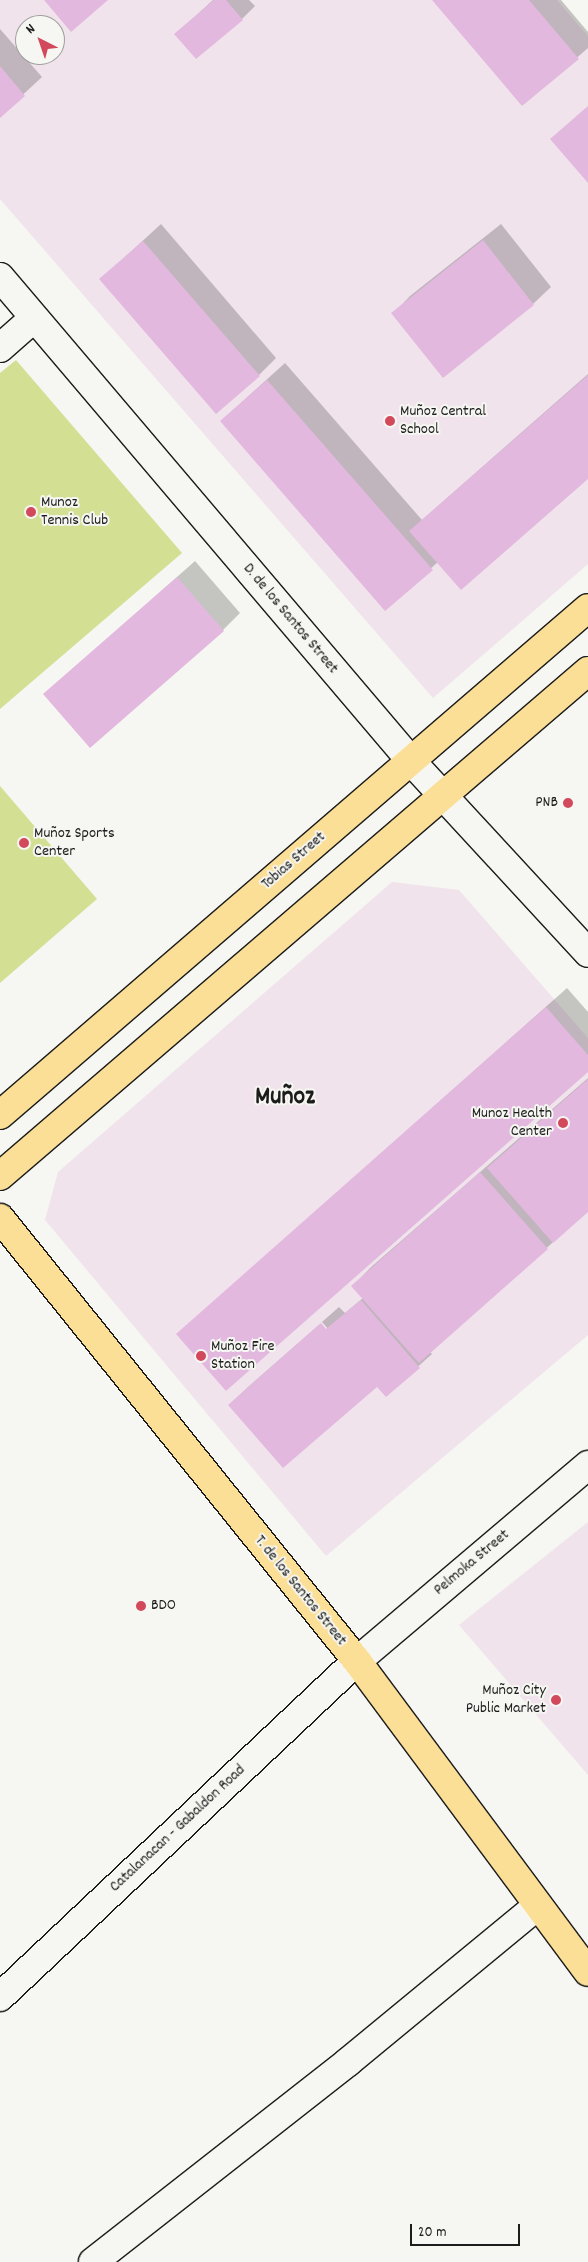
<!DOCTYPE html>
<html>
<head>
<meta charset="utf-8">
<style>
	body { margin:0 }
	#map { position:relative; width:588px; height:2262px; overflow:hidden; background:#f6f6f2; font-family:Dekko,sans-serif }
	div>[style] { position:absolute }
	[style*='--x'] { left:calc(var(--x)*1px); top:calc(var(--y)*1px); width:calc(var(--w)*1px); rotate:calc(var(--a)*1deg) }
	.built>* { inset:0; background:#f0e3ec }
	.green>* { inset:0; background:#d3e093 }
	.shadow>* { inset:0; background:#0003 }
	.building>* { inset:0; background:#e3b8df }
	.roads { filter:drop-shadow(1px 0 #1c1c1c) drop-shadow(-1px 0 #1c1c1c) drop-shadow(0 1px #1c1c1c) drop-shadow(0 -1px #1c1c1c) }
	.minor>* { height:28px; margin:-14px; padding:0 14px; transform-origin:14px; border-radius:14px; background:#f6f6f2 }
	.major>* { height:28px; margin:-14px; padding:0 14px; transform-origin:14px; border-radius:14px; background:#fbdf96 }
	.dots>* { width:14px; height:14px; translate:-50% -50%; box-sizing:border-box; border:2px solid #f6f6f2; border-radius:50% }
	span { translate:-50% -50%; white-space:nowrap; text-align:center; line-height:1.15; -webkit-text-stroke:4px #f6f6f2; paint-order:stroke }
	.poi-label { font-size:16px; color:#1c1c1c }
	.left { translate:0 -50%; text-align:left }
	.right { translate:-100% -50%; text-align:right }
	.street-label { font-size:16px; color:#1c1c1c }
	.town-label { font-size:26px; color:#1c1c1c; font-weight:700 }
	.north { position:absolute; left:15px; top:15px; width:50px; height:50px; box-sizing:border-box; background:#f6f6f2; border:1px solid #9f9f9c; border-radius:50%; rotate:319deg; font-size:14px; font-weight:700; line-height:20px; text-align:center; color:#1c1c1c }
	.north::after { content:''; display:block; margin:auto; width:18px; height:22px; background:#d1495b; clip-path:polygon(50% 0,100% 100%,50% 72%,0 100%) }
	.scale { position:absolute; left:410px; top:2224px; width:110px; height:22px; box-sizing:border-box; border:2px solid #1c1c1c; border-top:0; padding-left:6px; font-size:15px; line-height:18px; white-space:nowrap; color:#1c1c1c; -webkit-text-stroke:4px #f6f6f2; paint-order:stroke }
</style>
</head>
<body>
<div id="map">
	<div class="built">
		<div style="clip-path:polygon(evenodd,0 0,557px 0,588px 36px,588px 564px,433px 698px,0 199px,0 0,25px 25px,55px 25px,55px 55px,25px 55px,25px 25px)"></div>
		<div style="clip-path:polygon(392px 882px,459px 890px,588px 1038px,588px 1335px,326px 1556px,45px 1220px,58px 1172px)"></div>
		<div style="clip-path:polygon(588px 1522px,588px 1775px,459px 1625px)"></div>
	</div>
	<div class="green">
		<div style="clip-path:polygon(16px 360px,182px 553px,0 709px,0 373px)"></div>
		<div style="clip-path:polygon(0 786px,97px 899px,0 983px)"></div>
	</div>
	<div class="shadow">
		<div style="clip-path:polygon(213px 0,249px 0,255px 6px,242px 19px,176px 34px)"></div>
		<div style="clip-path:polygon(434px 0,561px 0,588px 32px,588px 48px,522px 105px)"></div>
		<div style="clip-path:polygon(0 29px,42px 77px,0 116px)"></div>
		<div style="clip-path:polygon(161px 224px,276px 358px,259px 375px,101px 279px)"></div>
		<div style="clip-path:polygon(501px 224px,551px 287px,533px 304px,443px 376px,393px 314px,410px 296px)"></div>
		<div style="clip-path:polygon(285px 363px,422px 520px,588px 374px,588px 477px,438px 562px,385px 609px,221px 421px)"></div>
		<div style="clip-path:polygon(195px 561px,240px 613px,223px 630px,45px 694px)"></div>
		<div style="clip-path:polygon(567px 988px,588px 1012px,588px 1071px,178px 1334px)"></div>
		<div style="clip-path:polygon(588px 1078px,588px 1211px,430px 1352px,432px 1354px,386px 1395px,322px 1322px,339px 1307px,345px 1313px,363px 1298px,353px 1286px,370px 1268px)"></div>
		<div style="clip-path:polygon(320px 1324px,375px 1386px,229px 1405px,247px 1388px)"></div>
	</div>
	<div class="building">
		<div style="clip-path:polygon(44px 0,108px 0,71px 32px)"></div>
		<div style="clip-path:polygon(214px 0,226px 0,243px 20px,196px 59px,174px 34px)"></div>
		<div style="clip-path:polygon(432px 0,529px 0,579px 59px,522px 106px)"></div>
		<div style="clip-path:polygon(0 66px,25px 96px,0 118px)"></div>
		<div style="clip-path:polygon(588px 106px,588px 183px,550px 139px)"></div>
		<div style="clip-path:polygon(483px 240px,534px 305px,443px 378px,391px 313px)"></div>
		<div style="clip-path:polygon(143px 241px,260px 376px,216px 414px,99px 279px)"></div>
		<div style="clip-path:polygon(588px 375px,588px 479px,461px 590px,409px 531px)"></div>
		<div style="clip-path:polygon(267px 380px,433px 570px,385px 611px,220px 421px)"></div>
		<div style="clip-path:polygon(177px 577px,224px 631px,90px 748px,43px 694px)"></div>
		<div style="clip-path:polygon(546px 1007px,588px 1055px,588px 1072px,226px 1391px,176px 1334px)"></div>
		<div style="clip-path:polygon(588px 1079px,588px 1212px,553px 1243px,487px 1168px)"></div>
		<div style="clip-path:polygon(480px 1172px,548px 1249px,419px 1363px,351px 1286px)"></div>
		<div style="clip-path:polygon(361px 1300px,420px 1368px,386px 1397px,377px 1387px,283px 1468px,228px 1405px,321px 1323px,326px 1329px)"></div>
	</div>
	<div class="roads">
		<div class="minor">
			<div style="--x:0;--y:277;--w:635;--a:49.66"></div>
			<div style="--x:411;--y:761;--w:261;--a:47.3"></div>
			<div style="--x:0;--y:348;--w:45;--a:-41.4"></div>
			<div style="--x:0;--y:1997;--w:490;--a:-43.3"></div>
			<div style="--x:357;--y:1661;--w:303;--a:-40.3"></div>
			<div style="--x:93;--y:2262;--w:324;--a:-38.1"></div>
			<div style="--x:348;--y:2062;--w:245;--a:-39.5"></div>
		</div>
		<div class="major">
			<div style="--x:0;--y:1115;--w:776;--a:-40.77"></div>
			<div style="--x:0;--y:1176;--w:775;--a:-40.66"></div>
			<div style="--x:0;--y:1218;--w:569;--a:51.14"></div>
			<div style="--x:357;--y:1661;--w:387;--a:53.4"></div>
		</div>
	</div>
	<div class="dots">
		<div style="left:390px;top:421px;background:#d1495b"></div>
		<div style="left:31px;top:512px;background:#d1495b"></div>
		<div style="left:568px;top:803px;background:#d1495b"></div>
		<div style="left:24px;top:843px;background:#d1495b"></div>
		<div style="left:563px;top:1123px;background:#d1495b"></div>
		<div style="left:201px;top:1356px;background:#d1495b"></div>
		<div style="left:141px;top:1606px;background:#d1495b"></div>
		<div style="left:556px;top:1700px;background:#d1495b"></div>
	</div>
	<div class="poi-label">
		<span class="left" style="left:400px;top:421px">Muñoz Central<br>School</span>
		<span class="left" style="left:41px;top:512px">Munoz<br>Tennis Club</span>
		<span class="right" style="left:558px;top:803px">PNB</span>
		<span class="left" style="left:34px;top:843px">Muñoz Sports<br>Center</span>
		<span class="right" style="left:552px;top:1123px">Munoz Health<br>Center</span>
		<span class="left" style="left:211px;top:1356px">Muñoz Fire<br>Station</span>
		<span class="left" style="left:151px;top:1606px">BDO</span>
		<span class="right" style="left:546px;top:1700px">Muñoz City<br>Public Market</span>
	</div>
	<div class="street-label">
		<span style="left:290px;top:619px;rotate:50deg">D. de los Santos Street</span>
		<span style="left:294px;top:861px;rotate:-41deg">Tobias Street</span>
		<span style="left:472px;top:1563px;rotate:-40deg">Pelmoka Street</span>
		<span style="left:300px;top:1591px;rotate:51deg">T. de los Santos Street</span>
		<span style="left:178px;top:1829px;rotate:-43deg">Catalanacan - Gabaldon Road</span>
	</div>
	<div class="town-label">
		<span style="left:285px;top:1098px">Muñoz</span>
	</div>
	<div class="north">N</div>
	<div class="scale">20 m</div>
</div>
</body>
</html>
